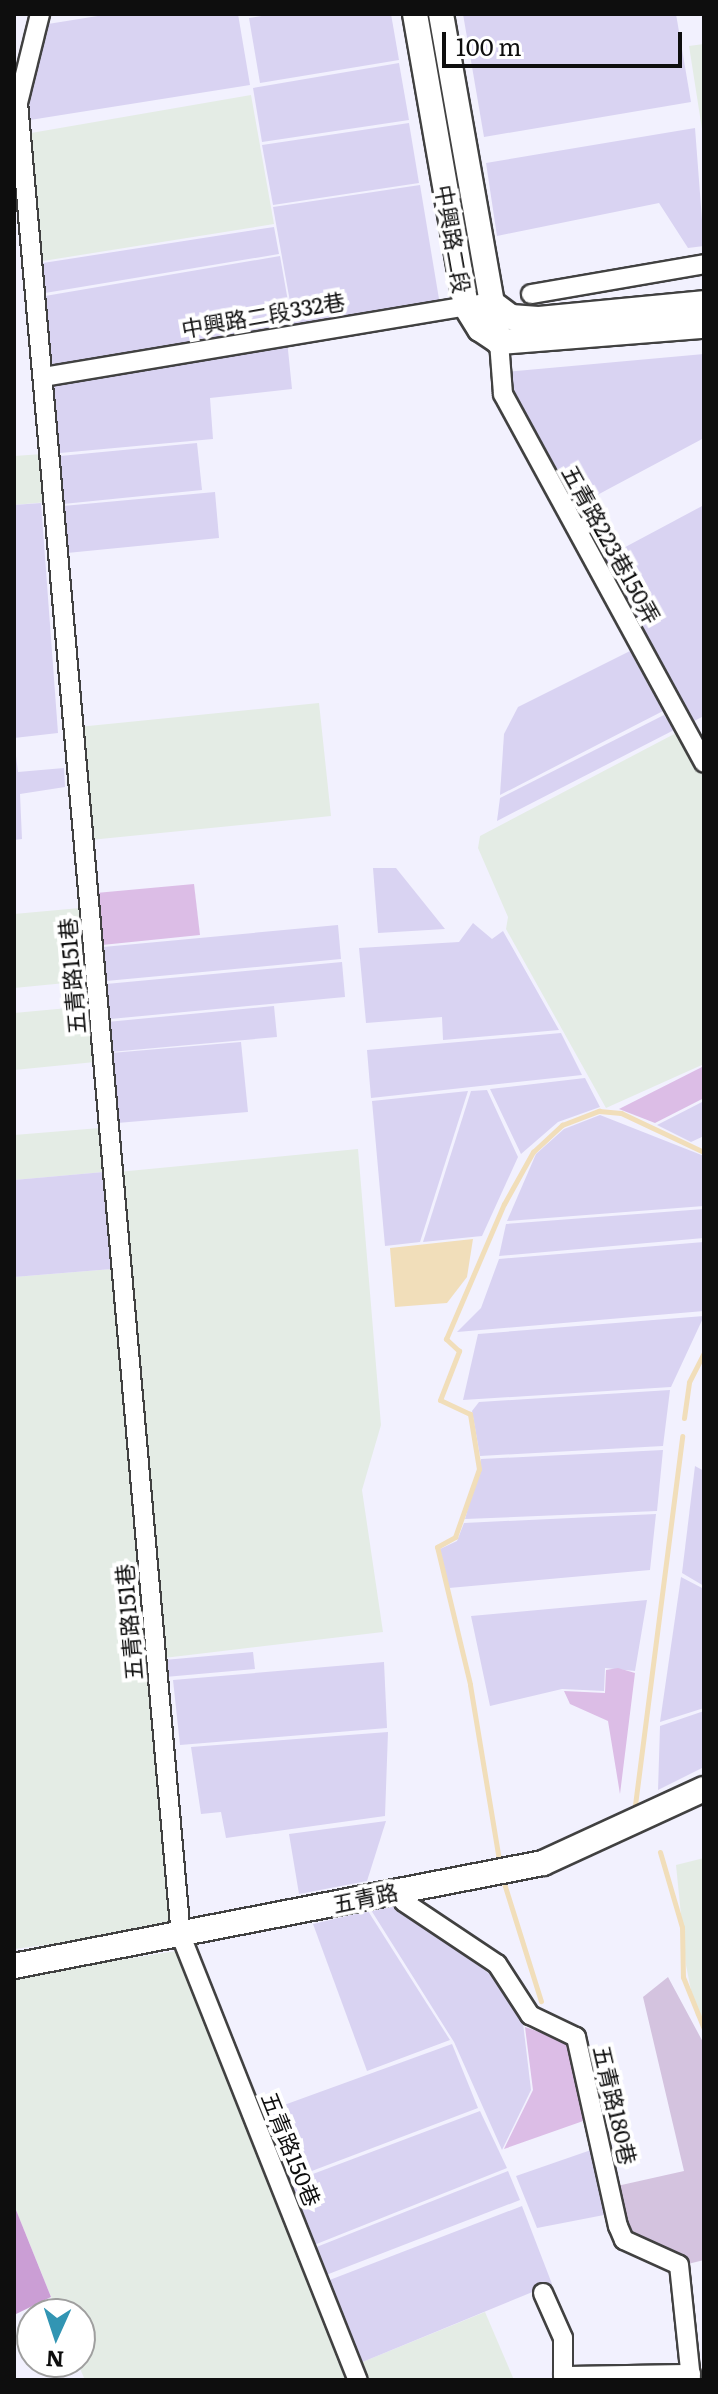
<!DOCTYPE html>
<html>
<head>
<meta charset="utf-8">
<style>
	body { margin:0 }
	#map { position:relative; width:718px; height:2394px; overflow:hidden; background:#f2f1fe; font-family:Literata,"Noto Sans TC",serif }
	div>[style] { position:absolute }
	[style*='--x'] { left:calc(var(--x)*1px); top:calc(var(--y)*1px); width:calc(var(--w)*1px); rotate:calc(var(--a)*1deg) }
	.industrial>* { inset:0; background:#e4ece5 }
	.farmland>* { inset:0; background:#d9d3f2 }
	.green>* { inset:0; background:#dcbde6 }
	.forest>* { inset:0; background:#cb9ed5 }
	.cemetery>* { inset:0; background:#d4c3df }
	.water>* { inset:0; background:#f1deba }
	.stream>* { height:5px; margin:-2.5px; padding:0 2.5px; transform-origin:2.5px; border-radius:2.5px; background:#f1deba }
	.roads { filter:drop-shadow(2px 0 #414141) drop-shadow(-2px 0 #414141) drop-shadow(0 2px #414141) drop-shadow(0 -2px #414141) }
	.minor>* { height:18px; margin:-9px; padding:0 9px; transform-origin:9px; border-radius:9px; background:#fff }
	.tertiary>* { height:24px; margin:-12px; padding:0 12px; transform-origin:12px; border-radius:12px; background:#fff }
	span { translate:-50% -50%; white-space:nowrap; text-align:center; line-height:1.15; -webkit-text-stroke:8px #fff; paint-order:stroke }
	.street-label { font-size:22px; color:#0e0e0e }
	.frame { position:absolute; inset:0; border:16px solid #0e0e0e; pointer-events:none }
	.north { position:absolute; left:16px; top:2298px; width:80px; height:80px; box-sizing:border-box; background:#fff; border:2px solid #9f9f9f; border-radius:50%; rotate:183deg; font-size:22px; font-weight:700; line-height:32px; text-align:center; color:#0e0e0e }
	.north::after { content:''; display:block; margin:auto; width:28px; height:36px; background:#3295b3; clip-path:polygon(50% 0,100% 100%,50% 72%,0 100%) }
	.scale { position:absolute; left:442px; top:32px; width:240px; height:36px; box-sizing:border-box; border:4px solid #0e0e0e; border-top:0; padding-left:10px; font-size:24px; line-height:28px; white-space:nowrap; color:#0e0e0e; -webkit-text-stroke:6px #fff; paint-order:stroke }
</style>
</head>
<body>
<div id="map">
	<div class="industrial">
		<div style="clip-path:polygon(704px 44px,704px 142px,689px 46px)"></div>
		<div style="clip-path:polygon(251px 95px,274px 224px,43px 261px,31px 133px)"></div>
		<div style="clip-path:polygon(43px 454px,47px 502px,14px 505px,14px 456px)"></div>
		<div style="clip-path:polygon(319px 703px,331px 816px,90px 840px,78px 727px)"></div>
		<div style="clip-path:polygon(678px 732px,704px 778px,704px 1064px,606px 1108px,506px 929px,508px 917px,478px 848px,480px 836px)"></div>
		<div style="clip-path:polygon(80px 908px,86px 981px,14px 988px,14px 914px)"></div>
		<div style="clip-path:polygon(90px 1006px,95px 1062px,14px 1070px,14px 1013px)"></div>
		<div style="clip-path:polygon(100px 1128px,104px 1172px,14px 1180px,14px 1135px)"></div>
		<div style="clip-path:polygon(358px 1149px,381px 1425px,362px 1490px,383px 1632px,164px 1658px,118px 1172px)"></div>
		<div style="clip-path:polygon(112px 1269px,170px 1929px,14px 1949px,14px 1277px)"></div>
		<div style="clip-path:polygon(704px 1858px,704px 2018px,696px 2016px,686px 1965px,676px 1865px)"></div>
		<div style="clip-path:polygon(176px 1951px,346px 2380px,85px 2380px,77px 2362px,80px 2314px,58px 2314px,14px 2205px,14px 1977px)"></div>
		<div style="clip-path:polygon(485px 2312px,514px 2380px,367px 2380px,360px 2363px)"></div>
	</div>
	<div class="farmland">
		<div style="clip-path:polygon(110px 14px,238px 14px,250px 85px,30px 120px,30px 80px,48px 24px)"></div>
		<div style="clip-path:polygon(274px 14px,391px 14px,399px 60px,260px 83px,249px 18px)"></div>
		<div style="clip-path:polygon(463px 14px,676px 14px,691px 102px,484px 137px)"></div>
		<div style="clip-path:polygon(399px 63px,409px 120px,262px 142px,253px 88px)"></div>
		<div style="clip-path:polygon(409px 123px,419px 183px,273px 205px,262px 145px)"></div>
		<div style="clip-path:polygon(695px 128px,704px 246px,688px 248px,659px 203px,497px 236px,486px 163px)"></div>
		<div style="clip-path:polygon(420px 185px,440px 305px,294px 324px,273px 207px)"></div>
		<div style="clip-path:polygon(274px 227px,279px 254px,45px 293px,43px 263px)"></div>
		<div style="clip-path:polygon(280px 256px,292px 324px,51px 367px,45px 296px)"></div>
		<div style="clip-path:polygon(287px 340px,292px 389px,210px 398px,213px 439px,60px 453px,52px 382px)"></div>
		<div style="clip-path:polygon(704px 354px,704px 438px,571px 509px,506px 389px,505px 372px)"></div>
		<div style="clip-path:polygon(197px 443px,202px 490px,63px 504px,60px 456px)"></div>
		<div style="clip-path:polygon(215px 492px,219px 538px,67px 553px,63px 506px)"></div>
		<div style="clip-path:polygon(41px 503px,58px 733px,14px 738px,14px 505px)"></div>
		<div style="clip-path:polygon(704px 505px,704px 716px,690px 723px,601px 560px)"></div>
		<div style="clip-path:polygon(630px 651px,663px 711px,500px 795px,504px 734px,518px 707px)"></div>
		<div style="clip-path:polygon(664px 715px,674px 730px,497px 821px,500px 798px)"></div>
		<div style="clip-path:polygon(14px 740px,18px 772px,64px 768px,65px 787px,20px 794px,22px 839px,14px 840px)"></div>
		<div style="clip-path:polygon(373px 868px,396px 868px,445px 929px,378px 933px)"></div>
		<div style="clip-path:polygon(473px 923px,492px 939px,503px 931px,559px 1030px,443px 1040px,442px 1017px,366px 1023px,359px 948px,459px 942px)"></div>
		<div style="clip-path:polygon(338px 925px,341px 959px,106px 981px,103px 947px)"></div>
		<div style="clip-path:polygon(342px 962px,345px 997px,110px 1019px,106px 984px)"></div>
		<div style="clip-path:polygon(274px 1006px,277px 1037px,110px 1052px,107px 1022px)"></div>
		<div style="clip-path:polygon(561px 1033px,582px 1075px,371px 1098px,367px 1050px)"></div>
		<div style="clip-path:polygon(241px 1042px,248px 1112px,117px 1123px,111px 1053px)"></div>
		<div style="clip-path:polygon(585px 1078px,600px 1107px,558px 1122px,521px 1154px,490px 1089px)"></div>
		<div style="clip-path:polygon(487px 1090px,518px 1157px,482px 1236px,423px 1242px,471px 1091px)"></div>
		<div style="clip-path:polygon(468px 1091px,420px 1242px,385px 1246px,372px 1101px)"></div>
		<div style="clip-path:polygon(704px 1101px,704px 1136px,691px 1142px,657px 1125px)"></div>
		<div style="clip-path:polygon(600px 1115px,704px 1156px,704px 1206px,507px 1221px,536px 1154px,564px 1129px)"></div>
		<div style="clip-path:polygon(104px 1172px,112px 1269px,14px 1277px,14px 1180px)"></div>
		<div style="clip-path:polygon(704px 1209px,704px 1238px,499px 1256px,506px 1224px)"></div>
		<div style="clip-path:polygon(704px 1242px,704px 1311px,457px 1332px,481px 1308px,499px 1259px)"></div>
		<div style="clip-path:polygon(704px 1316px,671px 1387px,463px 1400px,478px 1334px)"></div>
		<div style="clip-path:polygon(670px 1390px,663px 1446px,480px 1456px,472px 1411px,479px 1402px)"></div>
		<div style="clip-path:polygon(663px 1450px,657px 1511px,465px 1519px,481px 1459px)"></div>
		<div style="clip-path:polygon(695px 1466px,704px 1471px,704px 1586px,682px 1573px)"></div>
		<div style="clip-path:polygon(656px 1514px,650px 1570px,449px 1588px,440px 1549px,457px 1541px,464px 1523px)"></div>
		<div style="clip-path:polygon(681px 1577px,704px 1589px,704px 1708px,660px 1722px)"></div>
		<div style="clip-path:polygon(647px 1600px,635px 1671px,605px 1668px,604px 1691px,562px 1689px,490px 1706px,471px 1616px)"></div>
		<div style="clip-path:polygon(253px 1652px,255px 1669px,165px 1677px,164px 1660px)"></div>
		<div style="clip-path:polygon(384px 1662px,387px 1728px,180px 1745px,173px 1680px)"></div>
		<div style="clip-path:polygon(704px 1711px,704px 1767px,658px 1790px,660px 1726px)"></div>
		<div style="clip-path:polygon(388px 1732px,385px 1816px,226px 1838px,221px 1812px,201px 1814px,191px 1747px)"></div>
		<div style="clip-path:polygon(386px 1821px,367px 1881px,299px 1894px,289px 1834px)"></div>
		<div style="clip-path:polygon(394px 1906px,497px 1979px,523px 2023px,531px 2090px,502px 2150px,454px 2042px,371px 1910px)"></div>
		<div style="clip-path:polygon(368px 1911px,450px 2040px,367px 2071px,313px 1924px)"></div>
		<div style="clip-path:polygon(452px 2044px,478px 2108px,288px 2180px,262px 2113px)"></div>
		<div style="clip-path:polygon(480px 2111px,507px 2168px,314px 2245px,289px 2183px)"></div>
		<div style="clip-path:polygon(591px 2150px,604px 2215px,537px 2228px,516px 2176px)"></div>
		<div style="clip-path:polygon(508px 2171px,520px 2200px,326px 2275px,314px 2248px)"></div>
		<div style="clip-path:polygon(522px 2206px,552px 2284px,360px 2363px,327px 2281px)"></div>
	</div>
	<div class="green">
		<div style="clip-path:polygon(194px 884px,200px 935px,102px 945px,96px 893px)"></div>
		<div style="clip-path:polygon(704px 1066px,704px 1098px,655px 1123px,619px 1109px)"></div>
		<div style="clip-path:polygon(618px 1668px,635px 1673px,620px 1794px,608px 1721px,570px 1704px,564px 1691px,605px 1693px,606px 1670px)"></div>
		<div style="clip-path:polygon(525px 2027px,568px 2042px,586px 2120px,504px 2149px,533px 2090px)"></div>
	</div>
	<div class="forest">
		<div style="clip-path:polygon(14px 2205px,51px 2297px,14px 2315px)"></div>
	</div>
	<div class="cemetery">
		<div style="clip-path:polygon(668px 1977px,704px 2044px,704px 2260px,688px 2264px,669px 2250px,636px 2243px,625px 2230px,617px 2186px,684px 2171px,643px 1997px)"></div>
	</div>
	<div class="water">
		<div style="clip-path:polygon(473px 1239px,467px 1277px,447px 1303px,395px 1307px,390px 1248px)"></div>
	</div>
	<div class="stream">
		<div style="--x:684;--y:1418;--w:36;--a:-82"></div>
		<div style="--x:689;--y:1382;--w:33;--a:-63"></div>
		<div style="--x:635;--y:1805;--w:372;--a:-82.7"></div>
		<div style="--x:660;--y:1852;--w:78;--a:73.7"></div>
		<div style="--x:682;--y:1927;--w:50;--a:88.9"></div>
		<div style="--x:683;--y:1977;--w:56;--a:68"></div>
		<div style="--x:500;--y:1866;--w:184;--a:-99.4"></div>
		<div style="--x:470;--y:1684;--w:141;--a:-103.5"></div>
		<div style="--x:437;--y:1547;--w:21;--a:-29"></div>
		<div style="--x:455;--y:1537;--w:72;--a:-70.6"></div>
		<div style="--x:479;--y:1469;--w:56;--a:-99.3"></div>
		<div style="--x:470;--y:1414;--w:33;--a:-155"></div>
		<div style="--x:440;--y:1400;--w:53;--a:-68.8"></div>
		<div style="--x:459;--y:1351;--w:18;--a:-137"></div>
		<div style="--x:446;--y:1339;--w:147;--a:-66.8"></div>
		<div style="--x:504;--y:1204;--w:60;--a:-60.9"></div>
		<div style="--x:533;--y:1152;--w:40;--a:-43"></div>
		<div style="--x:562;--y:1125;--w:40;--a:-21"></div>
		<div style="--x:599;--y:1111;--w:22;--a:5"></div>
		<div style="--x:621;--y:1113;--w:92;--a:25.2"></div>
		<div style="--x:503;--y:1880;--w:127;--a:72.6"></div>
	</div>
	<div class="roads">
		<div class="minor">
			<div style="--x:40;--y:14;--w:92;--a:103.9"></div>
			<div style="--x:18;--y:103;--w:1840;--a:84.92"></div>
			<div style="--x:181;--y:1936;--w:478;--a:68.3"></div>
			<div style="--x:531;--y:294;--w:176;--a:-9.8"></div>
			<div style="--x:499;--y:342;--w:52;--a:85.6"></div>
			<div style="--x:503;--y:394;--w:420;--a:61.4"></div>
			<div style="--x:44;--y:377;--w:453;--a:-9.5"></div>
			<div style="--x:401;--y:1889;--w:13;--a:77"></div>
			<div style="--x:404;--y:1902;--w:112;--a:33.7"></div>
			<div style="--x:497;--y:1964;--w:61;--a:57.1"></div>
			<div style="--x:530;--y:2015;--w:51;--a:25.6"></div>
			<div style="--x:576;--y:2037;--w:194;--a:77.5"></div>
			<div style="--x:618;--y:2226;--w:15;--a:67"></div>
			<div style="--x:624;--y:2240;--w:60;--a:24.4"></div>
			<div style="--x:679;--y:2265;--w:116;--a:84"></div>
			<div style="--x:543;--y:2293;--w:49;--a:66"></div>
			<div style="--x:563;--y:2338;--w:38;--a:90"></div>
			<div style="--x:563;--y:2376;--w:128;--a:-0.9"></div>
		</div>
		<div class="tertiary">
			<div style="--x:415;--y:14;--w:297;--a:80.1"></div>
			<div style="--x:466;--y:307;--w:26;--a:58"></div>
			<div style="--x:480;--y:329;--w:23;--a:34"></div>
			<div style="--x:499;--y:342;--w:206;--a:-4.5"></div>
			<div style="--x:441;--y:14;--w:333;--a:80"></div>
			<div style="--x:491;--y:302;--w:25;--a:37"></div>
			<div style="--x:511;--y:317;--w:27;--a:4"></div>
			<div style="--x:538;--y:319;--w:167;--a:-5.5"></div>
			<div style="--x:14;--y:1966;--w:539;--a:-11.02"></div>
			<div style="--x:543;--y:1863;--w:177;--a:-24.7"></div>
		</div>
	</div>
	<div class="street-label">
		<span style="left:454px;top:239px;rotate:80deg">中興路二段</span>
		<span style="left:263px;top:314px;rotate:-10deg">中興路二段332巷</span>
		<span style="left:612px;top:544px;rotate:61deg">五青路223巷150弄</span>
		<span style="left:71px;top:976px;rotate:-95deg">五青路151巷</span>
		<span style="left:128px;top:1622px;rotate:-95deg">五青路151巷</span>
		<span style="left:365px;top:1897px;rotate:-12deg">五青路</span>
		<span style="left:616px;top:2105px;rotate:77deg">五青路180巷</span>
		<span style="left:292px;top:2149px;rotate:68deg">五青路150巷</span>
	</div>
	<div class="frame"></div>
	<div class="north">N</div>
	<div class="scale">100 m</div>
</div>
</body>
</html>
